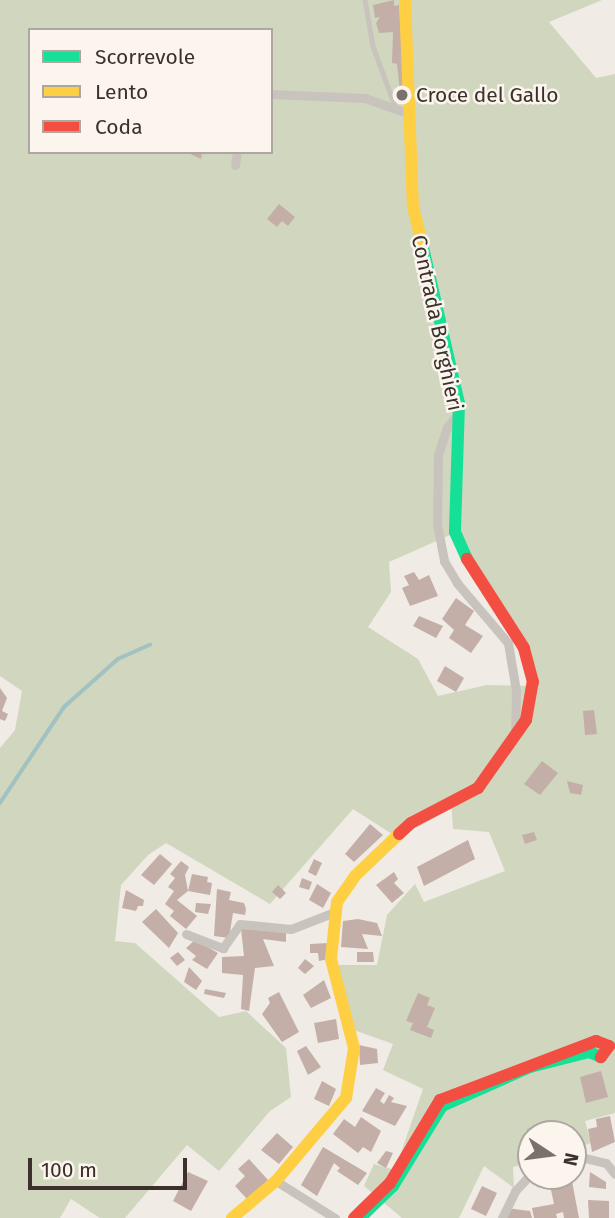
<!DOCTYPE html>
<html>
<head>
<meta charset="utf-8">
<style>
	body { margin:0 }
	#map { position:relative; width:615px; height:1218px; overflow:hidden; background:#f0ebe5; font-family:"Fira Sans",sans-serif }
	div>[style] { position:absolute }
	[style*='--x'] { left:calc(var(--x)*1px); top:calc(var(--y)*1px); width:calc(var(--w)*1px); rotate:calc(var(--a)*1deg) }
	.green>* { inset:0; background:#d1d6bf }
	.stream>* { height:3.5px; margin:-1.75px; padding:0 1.75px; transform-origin:1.75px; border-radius:1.75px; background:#a1c2c1 }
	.building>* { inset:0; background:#c3afa7 }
	.lane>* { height:4.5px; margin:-2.25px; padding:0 2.25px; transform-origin:2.25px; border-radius:2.25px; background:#c9c3be }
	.street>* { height:9px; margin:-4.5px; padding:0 4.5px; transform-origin:4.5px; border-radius:4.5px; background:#c9c3be }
	.fast>* { height:12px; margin:-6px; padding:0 6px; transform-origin:6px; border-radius:6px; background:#16e098 }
	.slow>* { height:12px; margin:-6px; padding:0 6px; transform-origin:6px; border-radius:6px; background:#ffcf43 }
	.jam>* { height:12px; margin:-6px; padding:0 6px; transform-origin:6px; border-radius:6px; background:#f24e42 }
	.dots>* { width:19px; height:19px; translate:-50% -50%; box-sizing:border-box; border:4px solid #fbf5ee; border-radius:50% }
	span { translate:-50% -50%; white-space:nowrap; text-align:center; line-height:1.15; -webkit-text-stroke:5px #fbf5ee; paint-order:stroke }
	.poi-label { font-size:21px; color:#3b302b }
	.left { translate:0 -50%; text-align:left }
	.street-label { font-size:21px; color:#3b302b }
	.legend { position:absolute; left:28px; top:28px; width:245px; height:126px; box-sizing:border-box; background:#fbf5ee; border:2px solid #aea6a0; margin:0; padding:9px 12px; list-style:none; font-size:21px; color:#3b302b }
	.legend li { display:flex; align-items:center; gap:14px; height:35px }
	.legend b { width:35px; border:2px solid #aea6a0 }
	.north { position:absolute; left:517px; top:1120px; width:70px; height:70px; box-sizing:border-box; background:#fbf5ee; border:2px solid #aea6a0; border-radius:50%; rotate:103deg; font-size:19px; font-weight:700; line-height:28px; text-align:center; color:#3b302b }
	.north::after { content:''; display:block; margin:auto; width:24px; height:32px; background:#7a716c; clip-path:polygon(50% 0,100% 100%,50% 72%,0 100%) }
	.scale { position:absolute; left:28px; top:1158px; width:159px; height:32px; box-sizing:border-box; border:4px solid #3b302b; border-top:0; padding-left:9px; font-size:21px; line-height:24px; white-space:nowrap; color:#3b302b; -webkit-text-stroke:5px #fbf5ee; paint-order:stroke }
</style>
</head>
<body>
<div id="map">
	<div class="green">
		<div style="clip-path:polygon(evenodd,0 0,602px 0,549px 22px,596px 78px,615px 74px,615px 1113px,585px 1121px,591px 1143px,573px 1149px,573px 1134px,531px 1134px,531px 1162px,513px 1167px,514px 1188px,484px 1166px,459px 1218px,402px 1218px,364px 1186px,374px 1164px,395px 1170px,423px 1089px,383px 1070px,393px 1044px,354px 1030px,332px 965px,377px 965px,387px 915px,415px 884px,424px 902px,505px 871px,489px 832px,453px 829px,451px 800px,395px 836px,353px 809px,270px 904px,166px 843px,148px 855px,121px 885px,115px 941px,135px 943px,219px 1017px,246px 1011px,286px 1048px,291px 1097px,270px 1111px,219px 1171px,187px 1145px,125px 1218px,100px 1218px,71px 1199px,60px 1218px,0 1218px,0 748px,15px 730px,22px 691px,0 676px,0 0,30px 30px,271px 30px,271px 152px,30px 152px,30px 30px,0 0,459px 531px,476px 568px,523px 639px,531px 686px,487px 685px,438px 696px,418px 659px,368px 627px,391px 592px,389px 562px,459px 531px)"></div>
	</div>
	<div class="stream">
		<div style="--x:0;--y:803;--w:115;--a:-56.3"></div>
		<div style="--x:64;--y:707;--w:72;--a:-41.6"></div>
		<div style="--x:118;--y:659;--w:35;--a:-24"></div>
	</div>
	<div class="building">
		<div style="clip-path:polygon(394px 0,394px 6px,399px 5px,405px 92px,400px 92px,397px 64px,392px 63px,393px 32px,379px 33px,376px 23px,380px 17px,375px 18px,373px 5px)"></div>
		<div style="clip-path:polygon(186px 152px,202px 152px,201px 159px)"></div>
		<div style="clip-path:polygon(279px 204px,295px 217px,288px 226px,282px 221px,277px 227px,267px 219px)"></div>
		<div style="clip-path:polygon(414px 572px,419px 580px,429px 575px,438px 596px,410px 606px,402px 588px,409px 585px,404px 576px)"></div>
		<div style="clip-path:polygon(456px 598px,474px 611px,465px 625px,483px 636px,471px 653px,449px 638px,454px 630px,442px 619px)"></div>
		<div style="clip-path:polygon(419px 616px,443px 626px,436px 638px,413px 626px)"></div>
		<div style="clip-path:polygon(445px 666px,464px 678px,456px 692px,437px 681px)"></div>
		<div style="clip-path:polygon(0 688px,7px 698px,2px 711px,8px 714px,5px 721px,0 719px)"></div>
		<div style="clip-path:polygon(594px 710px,597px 734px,585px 735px,583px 711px)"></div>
		<div style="clip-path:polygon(542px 761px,558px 773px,540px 795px,524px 784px)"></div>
		<div style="clip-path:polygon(567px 781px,583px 785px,581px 795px,570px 793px)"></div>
		<div style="clip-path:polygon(370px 824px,383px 835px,354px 862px,345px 854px)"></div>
		<div style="clip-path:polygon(534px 832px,537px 840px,525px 844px,522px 835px)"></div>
		<div style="clip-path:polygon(468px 840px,475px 859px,424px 886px,417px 867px)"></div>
		<div style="clip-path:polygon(160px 854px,172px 864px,154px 885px,141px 875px)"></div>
		<div style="clip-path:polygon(314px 859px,322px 863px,316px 876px,308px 872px)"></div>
		<div style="clip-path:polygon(181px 861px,189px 867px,185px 875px,188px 891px,177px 900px,197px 916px,186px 929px,170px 916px,174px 911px,165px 904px,174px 891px,168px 887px,175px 878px,170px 874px)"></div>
		<div style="clip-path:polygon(394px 872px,398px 879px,394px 883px,404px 893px,392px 903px,376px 885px)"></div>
		<div style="clip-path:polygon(192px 874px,208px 877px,207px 882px,212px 883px,210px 895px,188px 891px)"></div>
		<div style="clip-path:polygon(302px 878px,312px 882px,309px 890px,299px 887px)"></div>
		<div style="clip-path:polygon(317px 884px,331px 893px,323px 908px,309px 900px)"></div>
		<div style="clip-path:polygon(278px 885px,286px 893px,280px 899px,272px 892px)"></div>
		<div style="clip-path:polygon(217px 889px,231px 892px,229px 900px,244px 903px,246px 909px,245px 915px,233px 913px,229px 938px,214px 936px)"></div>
		<div style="clip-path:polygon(126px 890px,144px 900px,143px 906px,138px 906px,136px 911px,122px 908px)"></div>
		<div style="clip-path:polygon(196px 903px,211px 904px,208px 914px,195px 912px)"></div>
		<div style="clip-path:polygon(156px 909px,178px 933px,169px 948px,142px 922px)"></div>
		<div style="clip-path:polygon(358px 919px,377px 923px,382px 936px,362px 934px,368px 949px,341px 947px,343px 921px)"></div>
		<div style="clip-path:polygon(260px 926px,286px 932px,286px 942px,263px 939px,274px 966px,255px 968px,249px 1011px,241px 1009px,243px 975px,222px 973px,222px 957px,244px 956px,241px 929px)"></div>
		<div style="clip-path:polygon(195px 940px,218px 953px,207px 969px,192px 960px,196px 956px,186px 948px)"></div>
		<div style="clip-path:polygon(328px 943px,329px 959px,319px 961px,318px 953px,310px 953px,310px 944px)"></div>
		<div style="clip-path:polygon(178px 952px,185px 960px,177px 966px,170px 958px)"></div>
		<div style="clip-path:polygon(357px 952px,373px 952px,374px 962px,357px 962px)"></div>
		<div style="clip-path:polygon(305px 959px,314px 966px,305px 974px,298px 968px)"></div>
		<div style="clip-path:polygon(189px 967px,202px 981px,196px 990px,184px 982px)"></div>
		<div style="clip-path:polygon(324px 980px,331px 998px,311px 1008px,303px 995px)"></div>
		<div style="clip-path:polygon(205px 989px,226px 993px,224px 998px,204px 994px)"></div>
		<div style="clip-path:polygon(279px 992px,299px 1032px,282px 1042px,262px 1014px,270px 1003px,268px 998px)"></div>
		<div style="clip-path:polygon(418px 993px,430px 998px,427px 1005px,435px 1008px,427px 1027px,434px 1030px,431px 1038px,410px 1030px,413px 1023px,406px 1021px)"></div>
		<div style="clip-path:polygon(336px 1019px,339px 1039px,318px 1043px,314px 1023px)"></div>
		<div style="clip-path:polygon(359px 1045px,377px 1049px,378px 1063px,360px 1065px)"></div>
		<div style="clip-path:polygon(306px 1046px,321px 1067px,308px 1075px,297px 1051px)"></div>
		<div style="clip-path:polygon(601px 1071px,608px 1097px,586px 1103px,580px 1077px)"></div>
		<div style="clip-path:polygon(322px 1081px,336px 1089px,329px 1106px,314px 1099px)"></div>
		<div style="clip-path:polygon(376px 1088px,385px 1093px,380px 1101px,384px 1104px,389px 1095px,394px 1098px,391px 1102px,407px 1106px,395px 1126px,362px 1111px)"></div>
		<div style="clip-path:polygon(610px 1116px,615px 1142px,592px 1152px,588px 1129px,597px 1127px,596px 1119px)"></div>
		<div style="clip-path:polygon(361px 1117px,381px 1131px,371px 1152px,363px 1147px,358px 1153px,333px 1134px,344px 1119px,355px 1127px)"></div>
		<div style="clip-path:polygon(544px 1124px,547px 1134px,531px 1134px,530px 1142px,527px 1129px)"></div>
		<div style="clip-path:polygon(277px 1133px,293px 1147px,279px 1164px,261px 1150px)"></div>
		<div style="clip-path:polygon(323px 1147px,367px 1173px,358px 1185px,337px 1171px,340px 1168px,334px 1163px,317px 1196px,301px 1185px)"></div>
		<div style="clip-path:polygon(386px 1151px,393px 1153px,386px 1168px,377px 1163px)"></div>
		<div style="clip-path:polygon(249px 1159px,268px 1180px,248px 1200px,235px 1186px,245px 1176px,238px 1169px)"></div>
		<div style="clip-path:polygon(188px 1172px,208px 1181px,191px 1211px,173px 1201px)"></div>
		<div style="clip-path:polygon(590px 1172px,606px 1182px,606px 1189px,589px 1187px)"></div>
		<div style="clip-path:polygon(548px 1176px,571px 1176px,579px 1218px,564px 1218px,563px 1212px,556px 1214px,557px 1218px,534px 1218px,532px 1208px,554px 1204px)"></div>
		<div style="clip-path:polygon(482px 1186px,497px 1193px,486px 1216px,471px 1209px)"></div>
		<div style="clip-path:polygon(588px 1200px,609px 1201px,609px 1218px,589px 1218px)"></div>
		<div style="clip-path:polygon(506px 1208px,530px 1211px,532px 1218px,502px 1218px)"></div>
	</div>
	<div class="lane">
		<div style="--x:365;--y:0;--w:47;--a:80.1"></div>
		<div style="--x:373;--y:46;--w:64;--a:69.9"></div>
	</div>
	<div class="street">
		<div style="--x:271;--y:94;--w:94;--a:2.4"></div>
		<div style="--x:365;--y:98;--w:45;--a:19.7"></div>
		<div style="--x:235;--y:165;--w:13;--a:-81"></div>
		<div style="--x:458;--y:414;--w:17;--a:130"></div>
		<div style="--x:447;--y:427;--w:29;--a:108"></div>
		<div style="--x:438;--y:455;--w:69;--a:90.8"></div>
		<div style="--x:437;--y:524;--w:38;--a:79"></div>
		<div style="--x:444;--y:561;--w:26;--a:59"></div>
		<div style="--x:457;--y:583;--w:79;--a:49.6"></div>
		<div style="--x:508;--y:643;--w:49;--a:80.5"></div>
		<div style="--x:516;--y:691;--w:44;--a:91.3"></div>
		<div style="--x:186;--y:934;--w:40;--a:21"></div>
		<div style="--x:223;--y:948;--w:29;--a:-55"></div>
		<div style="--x:240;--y:924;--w:51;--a:5.6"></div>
		<div style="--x:291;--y:929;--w:44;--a:-21.3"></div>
		<div style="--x:573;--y:1155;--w:34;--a:14"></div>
		<div style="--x:606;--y:1163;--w:14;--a:51"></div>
		<div style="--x:276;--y:1181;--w:70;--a:32.1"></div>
		<div style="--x:502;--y:1218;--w:30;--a:-64"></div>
		<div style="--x:515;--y:1191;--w:23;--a:-47"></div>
	</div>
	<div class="fast">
		<div style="--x:422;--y:243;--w:164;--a:77"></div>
		<div style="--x:459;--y:403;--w:129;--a:91.8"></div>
		<div style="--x:455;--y:532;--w:30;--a:66"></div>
		<div style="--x:360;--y:1218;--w:46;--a:-44.1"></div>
		<div style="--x:393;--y:1186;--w:94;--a:-58.5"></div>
		<div style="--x:442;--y:1106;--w:96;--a:-23.9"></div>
		<div style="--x:530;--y:1067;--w:61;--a:-14.3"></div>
		<div style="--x:589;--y:1052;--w:13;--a:23"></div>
	</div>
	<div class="slow">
		<div style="--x:405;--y:0;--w:207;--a:87.8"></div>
		<div style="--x:413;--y:207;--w:37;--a:76"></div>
		<div style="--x:232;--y:1218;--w:57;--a:-40.1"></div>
		<div style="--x:276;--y:1181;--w:109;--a:-49.9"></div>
		<div style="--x:346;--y:1098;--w:51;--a:-80.9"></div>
		<div style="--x:354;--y:1048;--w:92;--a:-104.5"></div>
		<div style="--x:331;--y:959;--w:57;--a:-84"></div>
		<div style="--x:337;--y:902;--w:32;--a:-55"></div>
		<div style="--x:355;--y:876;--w:61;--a:-43.7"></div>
	</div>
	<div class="jam">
		<div style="--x:399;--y:834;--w:16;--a:-43"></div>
		<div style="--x:411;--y:823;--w:76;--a:-27.6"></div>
		<div style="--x:478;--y:788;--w:83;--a:-54.8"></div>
		<div style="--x:526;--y:720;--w:39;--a:-80"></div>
		<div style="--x:533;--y:682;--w:35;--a:-105"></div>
		<div style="--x:524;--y:648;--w:106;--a:-122.6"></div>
		<div style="--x:354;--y:1218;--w:50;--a:-44.2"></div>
		<div style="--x:390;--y:1183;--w:97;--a:-58.9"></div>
		<div style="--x:440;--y:1100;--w:167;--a:-20.7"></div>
		<div style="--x:596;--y:1041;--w:14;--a:21"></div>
		<div style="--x:609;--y:1046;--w:14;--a:126"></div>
	</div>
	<div class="dots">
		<div style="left:402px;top:95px;background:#7a716c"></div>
	</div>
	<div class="poi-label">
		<span class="left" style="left:416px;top:95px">Croce del Gallo</span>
	</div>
	<div class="street-label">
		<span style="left:437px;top:323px;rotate:78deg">Contrada Borghieri</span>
	</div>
	<ul class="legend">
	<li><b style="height:9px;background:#16e098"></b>Scorrevole</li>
	<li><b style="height:9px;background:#ffcf43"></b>Lento</li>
	<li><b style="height:9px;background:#f24e42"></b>Coda</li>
	</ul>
	<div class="north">N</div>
	<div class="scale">100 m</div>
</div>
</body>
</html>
